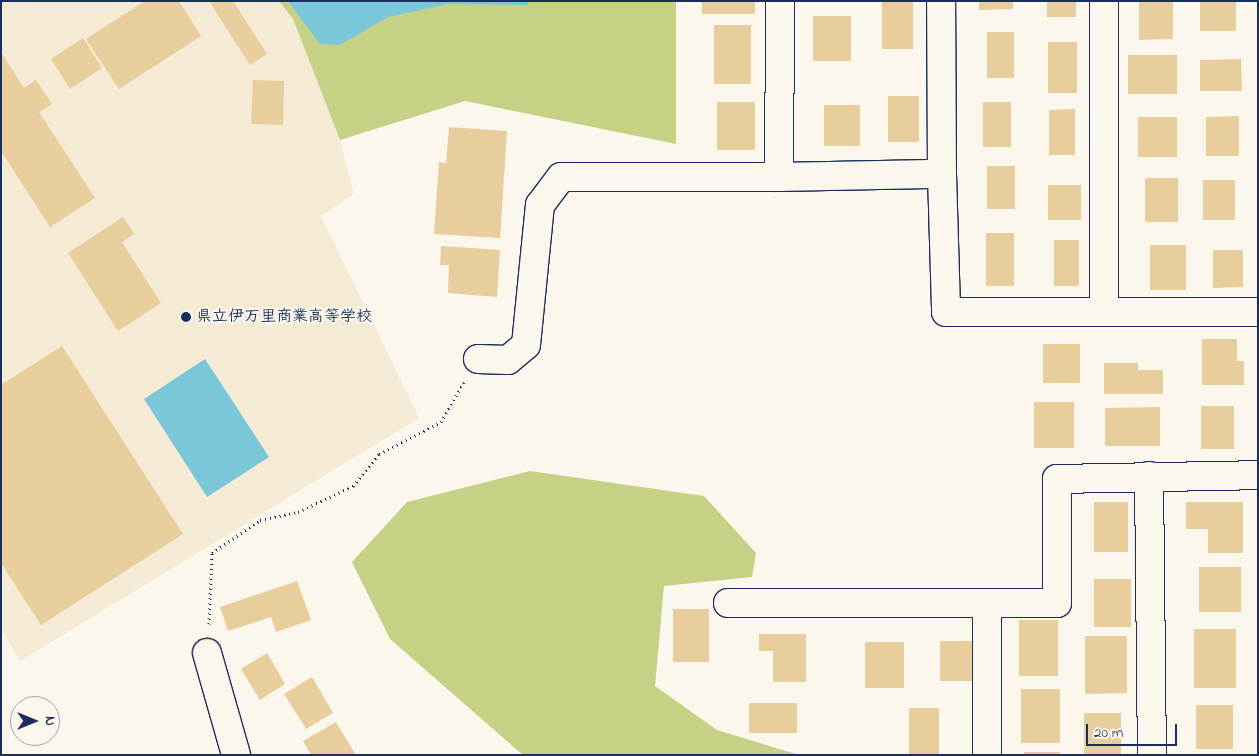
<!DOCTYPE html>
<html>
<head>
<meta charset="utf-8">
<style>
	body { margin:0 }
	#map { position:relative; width:1259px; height:756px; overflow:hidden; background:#fbf7ec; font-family:"Indie Flower","Klee One",sans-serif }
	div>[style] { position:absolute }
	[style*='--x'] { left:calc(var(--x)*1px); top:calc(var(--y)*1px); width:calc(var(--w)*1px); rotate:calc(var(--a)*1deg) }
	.built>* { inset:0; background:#f5ead4 }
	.green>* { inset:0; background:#c5d286 }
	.water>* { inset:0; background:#79c7d8 }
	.building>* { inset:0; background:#e8cd9d }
	.path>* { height:3px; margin-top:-1.5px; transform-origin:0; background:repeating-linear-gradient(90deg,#1b2f5e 0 1px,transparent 0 5px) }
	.roads { filter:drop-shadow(1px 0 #1b2f5e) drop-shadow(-1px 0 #1b2f5e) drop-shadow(0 1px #1b2f5e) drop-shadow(0 -1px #1b2f5e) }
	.minor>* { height:28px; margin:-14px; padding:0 14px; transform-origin:14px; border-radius:14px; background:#fbf7ec }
	.tertiary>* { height:28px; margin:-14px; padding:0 14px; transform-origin:14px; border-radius:14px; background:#fbf7ec }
	.dots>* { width:14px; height:14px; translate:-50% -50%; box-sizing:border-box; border:2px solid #fbf7ec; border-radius:50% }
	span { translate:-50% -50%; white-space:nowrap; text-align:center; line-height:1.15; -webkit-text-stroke:4.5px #fbf7ec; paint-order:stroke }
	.poi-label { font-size:16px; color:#1b2f5e; font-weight:700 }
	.left { translate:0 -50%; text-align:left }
	.frame { position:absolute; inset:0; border:2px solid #1b2f5e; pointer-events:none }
	.north { position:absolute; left:10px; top:696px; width:50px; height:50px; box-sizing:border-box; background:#fbf7ec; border:1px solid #a1a7b3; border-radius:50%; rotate:90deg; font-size:14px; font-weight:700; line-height:20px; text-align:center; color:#1b2f5e }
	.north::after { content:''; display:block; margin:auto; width:18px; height:22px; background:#1b2f5e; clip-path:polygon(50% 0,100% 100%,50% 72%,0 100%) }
	.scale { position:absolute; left:1086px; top:724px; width:91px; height:22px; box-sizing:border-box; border:2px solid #1b2f5e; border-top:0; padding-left:6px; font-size:15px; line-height:18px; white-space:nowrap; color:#1b2f5e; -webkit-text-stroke:4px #fbf7ec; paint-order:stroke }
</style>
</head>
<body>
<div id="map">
	<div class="built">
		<div style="clip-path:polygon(1px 1px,279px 1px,293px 19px,340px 140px,354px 194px,321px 216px,419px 418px,20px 661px,1px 629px)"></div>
	</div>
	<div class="green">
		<div style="clip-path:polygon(279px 1px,676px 1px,676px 144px,465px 101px,340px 140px,293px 19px)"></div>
		<div style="clip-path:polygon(530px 471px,704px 496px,756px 553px,752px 577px,664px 586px,655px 686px,717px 730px,799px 755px,523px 755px,390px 639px,352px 562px,407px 502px)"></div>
	</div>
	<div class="water">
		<div style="clip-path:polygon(288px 1px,528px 1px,528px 5px,448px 4px,388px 17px,340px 45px,320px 44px)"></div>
		<div style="clip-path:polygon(205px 359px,269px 457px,207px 497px,144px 399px)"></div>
	</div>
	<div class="building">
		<div style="clip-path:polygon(145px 1px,179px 1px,201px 36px,119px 89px,86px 39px)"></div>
		<div style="clip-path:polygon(209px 1px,233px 1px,267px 54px,250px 65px)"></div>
		<div style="clip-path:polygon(702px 1px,755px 1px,755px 14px,702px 14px)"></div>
		<div style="clip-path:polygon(882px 1px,913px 1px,913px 49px,882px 49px)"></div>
		<div style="clip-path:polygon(979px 1px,1013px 1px,1013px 9px,979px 10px)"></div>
		<div style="clip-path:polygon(1047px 1px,1076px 1px,1076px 17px,1047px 17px)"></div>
		<div style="clip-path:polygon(1139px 1px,1173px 1px,1173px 39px,1139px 40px)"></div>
		<div style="clip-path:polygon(1200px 1px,1236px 1px,1236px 31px,1200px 31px)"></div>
		<div style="clip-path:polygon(813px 16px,851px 16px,851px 61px,813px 61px)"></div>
		<div style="clip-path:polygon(714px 25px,751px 25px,751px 84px,714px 84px)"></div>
		<div style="clip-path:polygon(987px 32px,1014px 32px,1014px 78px,987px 78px)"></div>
		<div style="clip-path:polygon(83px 38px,102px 68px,70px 89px,51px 59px)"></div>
		<div style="clip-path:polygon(1048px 42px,1077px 42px,1077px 93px,1048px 93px)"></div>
		<div style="clip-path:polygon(1px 52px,24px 88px,36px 80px,52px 104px,39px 112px,95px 198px,50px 227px,1px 151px)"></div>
		<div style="clip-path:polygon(1128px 55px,1177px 55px,1177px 94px,1128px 94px)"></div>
		<div style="clip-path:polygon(1241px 59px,1242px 91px,1200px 91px,1200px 60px)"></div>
		<div style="clip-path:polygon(253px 80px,284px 81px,283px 125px,251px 124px)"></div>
		<div style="clip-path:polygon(888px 96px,919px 96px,919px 142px,888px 142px)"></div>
		<div style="clip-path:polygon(717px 102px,755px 102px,755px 150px,717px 150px)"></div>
		<div style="clip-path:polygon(983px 102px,1011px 102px,1011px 147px,983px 147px)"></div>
		<div style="clip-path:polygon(824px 105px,860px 105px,860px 146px,824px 146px)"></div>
		<div style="clip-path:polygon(1075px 109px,1075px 155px,1049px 155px,1049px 110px)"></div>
		<div style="clip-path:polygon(1239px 116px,1239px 156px,1206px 156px,1206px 117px)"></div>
		<div style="clip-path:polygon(1138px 117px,1177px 117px,1177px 157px,1138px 157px)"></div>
		<div style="clip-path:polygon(449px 127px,507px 131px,500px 238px,434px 234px,439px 162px,446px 163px)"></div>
		<div style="clip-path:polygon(987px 166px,1015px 166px,1015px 209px,987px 209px)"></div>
		<div style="clip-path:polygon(1145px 178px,1178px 178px,1178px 222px,1145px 222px)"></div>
		<div style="clip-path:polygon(1203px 180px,1235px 180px,1235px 220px,1203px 220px)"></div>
		<div style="clip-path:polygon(1048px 185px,1081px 185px,1081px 220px,1048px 220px)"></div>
		<div style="clip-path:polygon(123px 217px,134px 234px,122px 242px,161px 303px,118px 331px,68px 253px)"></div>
		<div style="clip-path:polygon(986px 233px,1014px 233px,1014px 286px,986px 286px)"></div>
		<div style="clip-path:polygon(1054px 240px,1079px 240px,1079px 286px,1054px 286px)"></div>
		<div style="clip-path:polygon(1150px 245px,1186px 245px,1186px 290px,1150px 290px)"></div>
		<div style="clip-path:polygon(441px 246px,500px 250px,497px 297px,448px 293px,449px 265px,440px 265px)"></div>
		<div style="clip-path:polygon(1213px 250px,1243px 250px,1243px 287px,1213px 288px)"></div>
		<div style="clip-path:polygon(1202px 339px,1237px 339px,1237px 361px,1244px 361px,1244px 385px,1202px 385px)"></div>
		<div style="clip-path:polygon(1043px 344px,1080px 344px,1080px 383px,1043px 383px)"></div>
		<div style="clip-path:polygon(62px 346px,183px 534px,41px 625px,1px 563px,1px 385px)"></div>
		<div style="clip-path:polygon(1104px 363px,1138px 363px,1138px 370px,1163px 370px,1163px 394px,1104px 394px)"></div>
		<div style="clip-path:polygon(1034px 402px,1074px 402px,1074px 448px,1034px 448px)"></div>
		<div style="clip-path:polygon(1201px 406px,1234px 406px,1234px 449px,1201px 449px)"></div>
		<div style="clip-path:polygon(1160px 407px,1160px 446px,1105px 446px,1105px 408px)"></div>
		<div style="clip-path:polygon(1094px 502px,1128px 502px,1128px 552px,1094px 552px)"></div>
		<div style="clip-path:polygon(1186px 502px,1243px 502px,1243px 553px,1208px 553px,1208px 529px,1186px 529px)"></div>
		<div style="clip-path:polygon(1199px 567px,1241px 567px,1241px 612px,1199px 612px)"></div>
		<div style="clip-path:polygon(1094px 579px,1131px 579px,1131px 627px,1094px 627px)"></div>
		<div style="clip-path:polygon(297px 581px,311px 620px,276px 632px,271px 617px,228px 631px,220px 607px)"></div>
		<div style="clip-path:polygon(673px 609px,709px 609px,709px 662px,673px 662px)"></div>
		<div style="clip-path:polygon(1019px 620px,1058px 620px,1058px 676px,1019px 676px)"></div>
		<div style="clip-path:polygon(1194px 629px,1236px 629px,1236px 688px,1194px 688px)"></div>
		<div style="clip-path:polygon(759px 634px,806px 634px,806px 682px,773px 682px,773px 651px,759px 651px)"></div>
		<div style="clip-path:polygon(1085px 636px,1127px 636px,1127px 693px,1085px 694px)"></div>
		<div style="clip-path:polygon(940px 641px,974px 641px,974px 681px,940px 681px)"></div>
		<div style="clip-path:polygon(865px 642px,904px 642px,904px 688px,865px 688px)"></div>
		<div style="clip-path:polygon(267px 653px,285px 684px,260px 700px,241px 669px)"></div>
		<div style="clip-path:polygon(312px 677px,333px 713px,306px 729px,284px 694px)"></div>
		<div style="clip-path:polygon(1021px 689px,1060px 689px,1060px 743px,1021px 743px)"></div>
		<div style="clip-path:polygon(749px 703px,797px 703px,797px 733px,749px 733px)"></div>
		<div style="clip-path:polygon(1196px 705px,1233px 705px,1233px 749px,1196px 749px)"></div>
		<div style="clip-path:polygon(909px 708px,939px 708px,939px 755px,909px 755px)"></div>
		<div style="clip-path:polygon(1084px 713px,1121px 713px,1121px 755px,1084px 755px)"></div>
		<div style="clip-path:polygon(336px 722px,356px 755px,311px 755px,303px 741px)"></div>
		<div style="clip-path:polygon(1024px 752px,1060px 752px,1060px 755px,1024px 755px)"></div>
	</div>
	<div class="path">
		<div style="--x:209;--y:624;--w:71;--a:-87.6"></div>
		<div style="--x:212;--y:553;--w:58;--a:-34.5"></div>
		<div style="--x:260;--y:520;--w:39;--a:-12"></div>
		<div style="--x:298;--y:512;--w:61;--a:-25.3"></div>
		<div style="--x:353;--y:486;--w:41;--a:-50.9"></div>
		<div style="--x:379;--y:454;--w:70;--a:-27.3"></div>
		<div style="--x:441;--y:422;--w:46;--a:-60.1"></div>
	</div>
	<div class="roads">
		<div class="minor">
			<div style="--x:780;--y:1;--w:176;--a:90.3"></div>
			<div style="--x:779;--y:177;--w:163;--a:-1.1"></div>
			<div style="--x:942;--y:174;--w:173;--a:-90.3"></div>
			<div style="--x:1104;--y:1;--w:311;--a:90"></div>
			<div style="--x:478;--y:359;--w:30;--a:2"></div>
			<div style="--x:508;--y:360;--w:23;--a:-40"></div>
			<div style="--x:526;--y:345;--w:141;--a:-84.3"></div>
			<div style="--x:540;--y:205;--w:35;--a:-53"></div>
			<div style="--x:561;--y:177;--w:218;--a:0"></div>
			<div style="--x:1149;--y:476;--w:279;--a:89.4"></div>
			<div style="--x:728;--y:603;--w:329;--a:0"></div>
			<div style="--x:1057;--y:603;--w:124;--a:-90"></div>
			<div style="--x:1057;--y:479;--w:201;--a:-1.1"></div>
			<div style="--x:207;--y:653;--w:106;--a:74.1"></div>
			<div style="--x:987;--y:755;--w:151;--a:-90"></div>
		</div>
		<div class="tertiary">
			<div style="--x:942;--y:174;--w:138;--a:88.3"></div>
			<div style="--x:946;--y:312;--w:312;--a:0"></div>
		</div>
	</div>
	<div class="dots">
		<div style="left:186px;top:317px;background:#1b2f5e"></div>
	</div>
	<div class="poi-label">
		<span class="left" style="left:196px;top:317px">県立伊万里商業高等学校</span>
	</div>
	<div class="frame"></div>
	<div class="north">N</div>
	<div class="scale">20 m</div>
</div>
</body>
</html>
